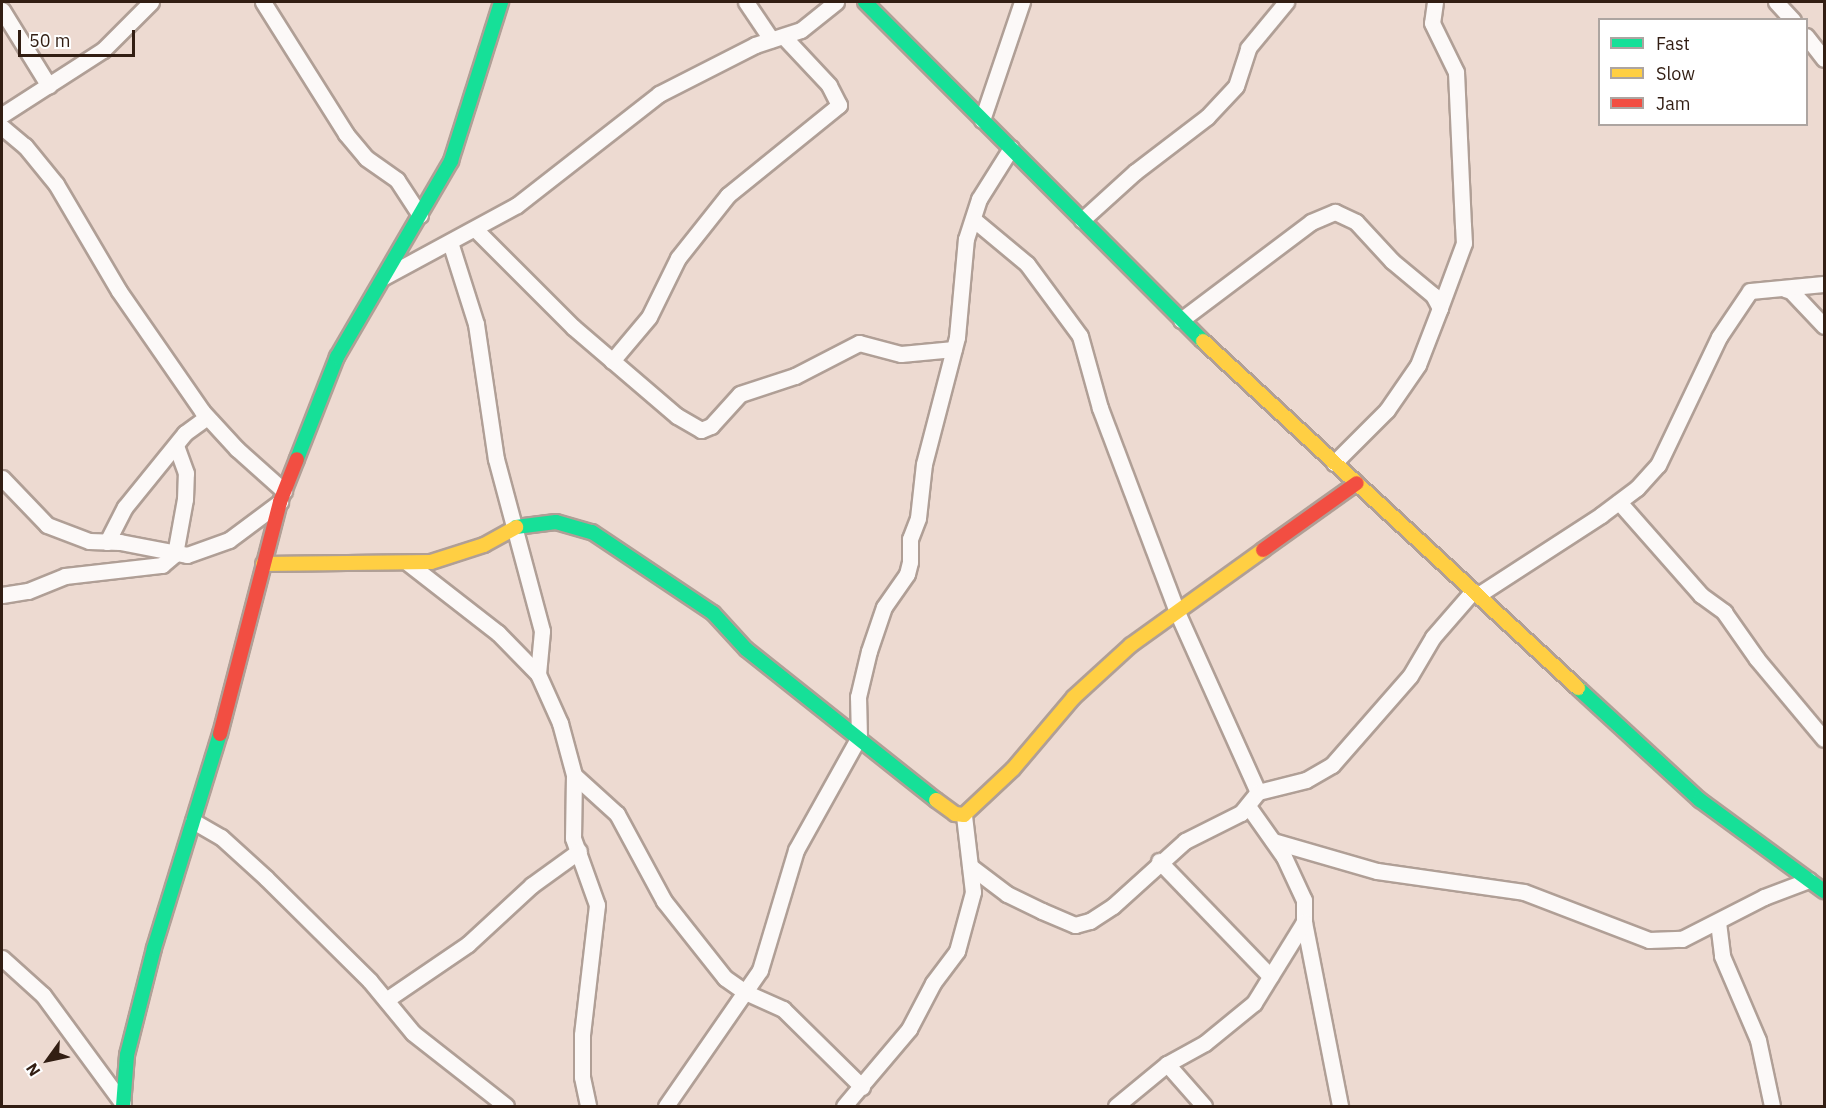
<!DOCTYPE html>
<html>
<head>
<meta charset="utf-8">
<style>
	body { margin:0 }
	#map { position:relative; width:1826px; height:1108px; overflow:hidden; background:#eddad1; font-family:"IBM Plex Sans",sans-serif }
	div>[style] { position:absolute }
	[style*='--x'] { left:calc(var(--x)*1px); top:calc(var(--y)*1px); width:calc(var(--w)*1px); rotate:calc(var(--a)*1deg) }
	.roads { filter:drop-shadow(2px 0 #b09f96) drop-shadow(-2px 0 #b09f96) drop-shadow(0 2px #b09f96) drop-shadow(0 -2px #b09f96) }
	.street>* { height:15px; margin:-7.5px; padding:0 7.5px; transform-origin:7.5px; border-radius:7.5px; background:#fcf9f8 }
	.fast>* { height:14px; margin:-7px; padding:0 7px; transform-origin:7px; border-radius:7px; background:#16e098 }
	.slow>* { height:14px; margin:-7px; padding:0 7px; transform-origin:7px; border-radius:7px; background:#ffcf43 }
	.jam>* { height:14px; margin:-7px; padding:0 7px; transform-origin:7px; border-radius:7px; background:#f24e42 }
	span { translate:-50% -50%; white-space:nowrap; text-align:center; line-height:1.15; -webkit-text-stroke:5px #fff; paint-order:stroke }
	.frame { position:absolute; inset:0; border:3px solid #321e13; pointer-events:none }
	.legend { position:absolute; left:1598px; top:18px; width:210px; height:108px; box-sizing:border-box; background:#fff; border:2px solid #ada5a1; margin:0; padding:8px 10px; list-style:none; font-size:18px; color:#321e13 }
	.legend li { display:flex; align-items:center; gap:12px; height:30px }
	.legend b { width:30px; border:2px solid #ada5a1 }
	.north { position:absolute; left:18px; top:1030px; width:60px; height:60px; -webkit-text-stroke:4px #fff; paint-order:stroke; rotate:237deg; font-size:16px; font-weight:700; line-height:24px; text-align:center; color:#321e13 }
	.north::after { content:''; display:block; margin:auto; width:21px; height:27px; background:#321e13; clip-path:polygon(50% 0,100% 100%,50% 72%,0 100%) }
	.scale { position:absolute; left:18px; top:30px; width:117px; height:27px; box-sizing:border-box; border:3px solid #321e13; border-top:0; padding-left:8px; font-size:18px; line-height:21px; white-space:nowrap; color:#321e13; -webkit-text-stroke:4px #fff; paint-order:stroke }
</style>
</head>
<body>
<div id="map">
	<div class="roads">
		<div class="street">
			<div style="--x:263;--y:2;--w:156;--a:57.8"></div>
			<div style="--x:346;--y:134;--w:31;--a:50"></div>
			<div style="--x:366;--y:158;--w:38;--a:35"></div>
			<div style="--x:397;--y:180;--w:42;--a:56.7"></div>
			<div style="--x:746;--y:2;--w:45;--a:56"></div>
			<div style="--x:1435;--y:2;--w:21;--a:98"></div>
			<div style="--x:1432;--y:23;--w:55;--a:63.9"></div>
			<div style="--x:1456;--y:72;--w:153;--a:87.4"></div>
			<div style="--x:1463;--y:225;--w:18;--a:87"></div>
			<div style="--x:1464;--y:243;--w:69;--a:110.3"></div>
			<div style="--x:1776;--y:2;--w:25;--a:47"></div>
			<div style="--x:2;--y:10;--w:89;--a:58.3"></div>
			<div style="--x:1806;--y:36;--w:29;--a:52"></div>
			<div style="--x:2;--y:115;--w:120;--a:-32.8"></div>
			<div style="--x:103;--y:50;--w:68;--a:-45"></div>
			<div style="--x:982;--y:120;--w:125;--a:-71.3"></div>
			<div style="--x:2;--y:127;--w:30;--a:40"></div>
			<div style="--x:25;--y:146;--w:49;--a:50.8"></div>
			<div style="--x:56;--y:184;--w:124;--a:59.5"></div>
			<div style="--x:119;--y:291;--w:146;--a:55.3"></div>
			<div style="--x:202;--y:411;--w:52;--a:47.4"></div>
			<div style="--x:237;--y:449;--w:63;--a:41.8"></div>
			<div style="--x:973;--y:219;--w:70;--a:39.8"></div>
			<div style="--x:1027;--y:264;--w:89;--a:53.6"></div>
			<div style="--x:1080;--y:336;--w:75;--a:74.5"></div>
			<div style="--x:1100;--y:408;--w:218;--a:69.3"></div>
			<div style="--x:1177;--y:612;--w:197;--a:65.8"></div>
			<div style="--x:1082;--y:220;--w:72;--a:-42.2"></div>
			<div style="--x:1135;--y:172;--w:91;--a:-37.4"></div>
			<div style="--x:1207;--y:117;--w:42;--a:-46.9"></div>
			<div style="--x:1236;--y:86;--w:40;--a:-72"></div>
			<div style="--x:1248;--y:48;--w:60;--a:-50.4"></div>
			<div style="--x:475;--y:229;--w:139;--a:45"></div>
			<div style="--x:573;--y:327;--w:137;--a:40.6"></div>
			<div style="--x:677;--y:416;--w:28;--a:30"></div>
			<div style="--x:701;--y:430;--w:11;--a:-22"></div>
			<div style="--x:711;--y:426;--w:43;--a:-47.8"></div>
			<div style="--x:740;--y:394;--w:58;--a:-18.1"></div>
			<div style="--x:795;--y:376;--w:72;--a:-27.3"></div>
			<div style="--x:859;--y:343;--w:43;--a:14.7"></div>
			<div style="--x:901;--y:354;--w:53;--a:-5.4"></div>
			<div style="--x:450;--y:242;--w:86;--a:72.4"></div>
			<div style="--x:476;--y:324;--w:136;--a:81.6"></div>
			<div style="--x:496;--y:459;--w:178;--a:75"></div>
			<div style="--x:542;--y:631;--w:43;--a:95.3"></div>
			<div style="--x:538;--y:674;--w:54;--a:65.8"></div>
			<div style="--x:560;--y:723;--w:54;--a:74.9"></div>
			<div style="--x:574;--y:775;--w:63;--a:90.9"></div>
			<div style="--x:573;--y:838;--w:71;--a:70.3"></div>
			<div style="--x:597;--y:905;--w:131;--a:96.6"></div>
			<div style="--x:582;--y:1035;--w:42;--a:90"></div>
			<div style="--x:582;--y:1077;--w:30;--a:78"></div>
			<div style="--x:384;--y:277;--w:151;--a:-28.4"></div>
			<div style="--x:517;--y:205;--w:180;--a:-38"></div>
			<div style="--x:659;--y:94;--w:108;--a:-27"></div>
			<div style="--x:755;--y:45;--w:48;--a:-18.1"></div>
			<div style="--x:801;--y:30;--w:45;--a:-38.7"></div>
			<div style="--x:1785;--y:289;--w:6;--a:18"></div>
			<div style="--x:1791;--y:291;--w:48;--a:46.7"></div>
			<div style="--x:1181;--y:320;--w:163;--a:-37"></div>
			<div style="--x:1311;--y:222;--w:26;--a:-23"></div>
			<div style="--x:1335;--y:212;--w:23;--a:25"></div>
			<div style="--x:1356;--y:222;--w:53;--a:47.3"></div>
			<div style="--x:1392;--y:261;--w:53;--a:39.7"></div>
			<div style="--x:1433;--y:295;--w:15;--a:62"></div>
			<div style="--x:1440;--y:308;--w:61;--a:111.1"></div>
			<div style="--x:1418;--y:365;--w:55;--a:124.6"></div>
			<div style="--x:1387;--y:410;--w:75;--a:135"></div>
			<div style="--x:612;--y:361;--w:57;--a:-49.9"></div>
			<div style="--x:649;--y:317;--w:66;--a:-63.8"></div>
			<div style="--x:678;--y:258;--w:80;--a:-51.6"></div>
			<div style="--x:728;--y:195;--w:143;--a:-39"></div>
			<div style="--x:839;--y:105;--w:22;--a:-117"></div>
			<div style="--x:829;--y:85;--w:64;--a:-133.1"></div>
			<div style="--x:2;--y:478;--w:65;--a:46.2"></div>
			<div style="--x:47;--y:525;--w:45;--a:20.9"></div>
			<div style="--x:89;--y:541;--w:31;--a:2"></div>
			<div style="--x:120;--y:542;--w:68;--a:11"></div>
			<div style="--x:187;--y:555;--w:45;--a:-19.7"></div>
			<div style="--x:229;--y:540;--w:64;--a:-36.7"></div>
			<div style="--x:1619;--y:502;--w:124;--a:48.6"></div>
			<div style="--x:1701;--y:595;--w:29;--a:36"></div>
			<div style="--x:1724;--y:612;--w:57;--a:54.9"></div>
			<div style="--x:1757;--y:659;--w:104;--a:50.1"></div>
			<div style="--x:107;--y:542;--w:39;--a:-63"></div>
			<div style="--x:125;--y:507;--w:95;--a:-51"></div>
			<div style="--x:185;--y:433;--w:27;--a:-36"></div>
			<div style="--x:408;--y:563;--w:114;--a:37.9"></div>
			<div style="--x:498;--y:633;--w:57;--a:45.7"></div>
			<div style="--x:2;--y:595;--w:26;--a:-9"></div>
			<div style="--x:28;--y:591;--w:40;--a:-22"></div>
			<div style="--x:65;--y:576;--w:98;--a:-6.5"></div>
			<div style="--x:162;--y:565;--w:17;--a:-40"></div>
			<div style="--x:175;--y:554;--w:56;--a:-79.7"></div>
			<div style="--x:185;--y:499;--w:26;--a:-88"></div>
			<div style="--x:186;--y:473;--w:29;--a:-110"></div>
			<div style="--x:1478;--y:595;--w:147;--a:-33"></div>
			<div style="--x:1601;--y:515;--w:45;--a:-36.9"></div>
			<div style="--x:1637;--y:488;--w:31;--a:-48"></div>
			<div style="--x:1658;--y:465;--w:142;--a:-64.5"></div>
			<div style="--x:1719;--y:337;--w:55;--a:-56"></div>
			<div style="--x:1750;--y:291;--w:74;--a:-5.4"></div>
			<div style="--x:574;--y:775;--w:58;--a:42.2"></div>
			<div style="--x:617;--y:814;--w:99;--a:61.6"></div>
			<div style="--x:664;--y:901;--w:98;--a:51.6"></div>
			<div style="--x:725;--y:978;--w:24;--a:35"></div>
			<div style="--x:745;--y:992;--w:42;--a:24.1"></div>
			<div style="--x:783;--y:1009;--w:111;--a:44.6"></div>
			<div style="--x:1248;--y:806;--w:62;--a:54.8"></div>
			<div style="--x:1284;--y:857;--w:47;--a:65.1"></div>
			<div style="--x:1304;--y:900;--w:22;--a:90"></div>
			<div style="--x:1304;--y:922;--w:187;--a:78.9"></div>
			<div style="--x:193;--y:821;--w:32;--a:30"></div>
			<div style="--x:221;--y:837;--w:61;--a:42.3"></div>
			<div style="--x:266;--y:878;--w:146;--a:44.7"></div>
			<div style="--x:370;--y:981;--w:67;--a:50.4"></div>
			<div style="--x:413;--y:1033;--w:118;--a:38.1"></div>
			<div style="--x:1273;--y:841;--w:108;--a:16.1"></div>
			<div style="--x:1377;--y:871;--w:148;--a:8.1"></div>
			<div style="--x:1524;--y:892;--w:134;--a:21"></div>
			<div style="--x:1649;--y:940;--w:33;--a:-2"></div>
			<div style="--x:1682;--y:939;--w:92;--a:-27.1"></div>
			<div style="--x:1764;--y:897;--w:48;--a:-20.7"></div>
			<div style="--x:1159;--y:861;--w:160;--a:46"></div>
			<div style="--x:970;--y:866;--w:46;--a:37.1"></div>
			<div style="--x:1007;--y:894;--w:39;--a:26"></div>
			<div style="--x:1042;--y:911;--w:36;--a:23"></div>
			<div style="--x:1075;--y:925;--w:16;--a:-15"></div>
			<div style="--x:1090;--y:921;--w:27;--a:-33"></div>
			<div style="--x:1113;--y:906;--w:97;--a:-42.1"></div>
			<div style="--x:1185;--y:841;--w:63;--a:-26.6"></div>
			<div style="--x:1241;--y:813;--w:27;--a:-51"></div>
			<div style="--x:1258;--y:792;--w:49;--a:-14"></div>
			<div style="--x:1306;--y:780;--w:30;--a:-30"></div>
			<div style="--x:1332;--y:765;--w:118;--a:-48.8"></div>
			<div style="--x:1410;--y:676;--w:45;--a:-59.5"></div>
			<div style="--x:1433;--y:637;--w:61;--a:-49"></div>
			<div style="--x:1718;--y:922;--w:34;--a:83"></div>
			<div style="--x:1722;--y:956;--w:91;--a:66.8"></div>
			<div style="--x:1758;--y:1040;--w:67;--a:78"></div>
			<div style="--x:2;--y:958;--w:55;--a:42.1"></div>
			<div style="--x:43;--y:995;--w:135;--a:53.7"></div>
			<div style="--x:386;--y:1000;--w:99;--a:-34.3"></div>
			<div style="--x:468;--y:944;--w:87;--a:-42.7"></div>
			<div style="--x:532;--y:885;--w:58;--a:-35.9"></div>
			<div style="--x:1167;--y:1064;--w:56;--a:48.6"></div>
			<div style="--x:666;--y:1106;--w:165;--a:-55.3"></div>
			<div style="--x:760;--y:970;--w:125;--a:-73.3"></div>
			<div style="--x:796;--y:850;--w:129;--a:-60.9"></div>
			<div style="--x:859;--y:737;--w:40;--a:-91.4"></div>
			<div style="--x:858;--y:697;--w:47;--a:-76.6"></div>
			<div style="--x:869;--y:651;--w:46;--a:-71.2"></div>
			<div style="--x:884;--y:607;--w:40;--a:-55.1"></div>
			<div style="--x:907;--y:574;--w:12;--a:-76"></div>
			<div style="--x:910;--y:562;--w:23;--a:-90"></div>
			<div style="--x:910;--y:539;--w:22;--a:-69"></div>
			<div style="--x:918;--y:518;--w:54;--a:-83.7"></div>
			<div style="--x:924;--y:464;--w:131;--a:-75.4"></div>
			<div style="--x:957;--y:337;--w:98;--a:-84.8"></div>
			<div style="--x:966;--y:239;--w:42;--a:-72"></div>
			<div style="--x:979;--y:199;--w:60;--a:-57.9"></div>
			<div style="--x:844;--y:1106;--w:101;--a:-49.8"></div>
			<div style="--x:909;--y:1029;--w:52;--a:-62.4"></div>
			<div style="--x:933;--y:983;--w:40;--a:-53"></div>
			<div style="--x:957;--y:951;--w:61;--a:-74.8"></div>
			<div style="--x:973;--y:892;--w:78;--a:-96.7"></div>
			<div style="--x:1116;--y:1106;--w:66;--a:-39.5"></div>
			<div style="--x:1167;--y:1064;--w:43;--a:-28.9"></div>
			<div style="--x:1205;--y:1043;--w:63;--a:-39.2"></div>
			<div style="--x:1254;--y:1003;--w:95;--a:-58.3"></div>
		</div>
		<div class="fast">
			<div style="--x:865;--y:2;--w:479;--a:45.1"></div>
			<div style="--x:297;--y:459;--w:110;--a:-68.6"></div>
			<div style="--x:337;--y:357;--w:227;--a:-59.8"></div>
			<div style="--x:451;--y:161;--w:167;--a:-72.5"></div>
			<div style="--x:516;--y:527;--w:40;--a:-7.1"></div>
			<div style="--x:556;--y:522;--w:37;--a:16"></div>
			<div style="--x:592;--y:532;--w:146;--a:33.8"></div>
			<div style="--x:713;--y:613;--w:49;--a:47.5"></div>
			<div style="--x:746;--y:649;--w:243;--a:38.5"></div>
			<div style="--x:1578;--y:688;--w:166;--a:42.6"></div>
			<div style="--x:1700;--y:800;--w:154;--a:36.3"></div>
			<div style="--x:123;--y:1106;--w:51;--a:-85.5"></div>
			<div style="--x:127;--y:1055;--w:110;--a:-75.8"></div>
			<div style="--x:154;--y:948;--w:224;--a:-72.9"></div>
		</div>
		<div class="slow">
			<div style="--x:1203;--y:341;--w:511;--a:42.78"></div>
			<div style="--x:263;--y:564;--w:168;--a:-0.7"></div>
			<div style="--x:431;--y:562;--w:56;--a:-17.8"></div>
			<div style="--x:484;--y:545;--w:37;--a:-29"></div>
			<div style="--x:936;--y:800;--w:24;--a:36"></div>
			<div style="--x:955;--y:814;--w:9;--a:6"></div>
			<div style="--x:964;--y:815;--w:67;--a:-43.2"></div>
			<div style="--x:1013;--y:769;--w:94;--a:-49.7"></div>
			<div style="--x:1074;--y:697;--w:77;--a:-42.4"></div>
			<div style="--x:1131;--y:645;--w:163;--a:-35.7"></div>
		</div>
		<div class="jam">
			<div style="--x:1263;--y:550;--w:115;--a:-35.5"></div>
			<div style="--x:220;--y:734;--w:240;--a:-75.5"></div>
			<div style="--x:280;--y:502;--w:46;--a:-68.4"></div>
		</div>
	</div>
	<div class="frame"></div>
	<ul class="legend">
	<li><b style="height:8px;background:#16e098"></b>Fast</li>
	<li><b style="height:8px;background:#ffcf43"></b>Slow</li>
	<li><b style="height:8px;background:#f24e42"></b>Jam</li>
	</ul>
	<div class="north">N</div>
	<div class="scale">50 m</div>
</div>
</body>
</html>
